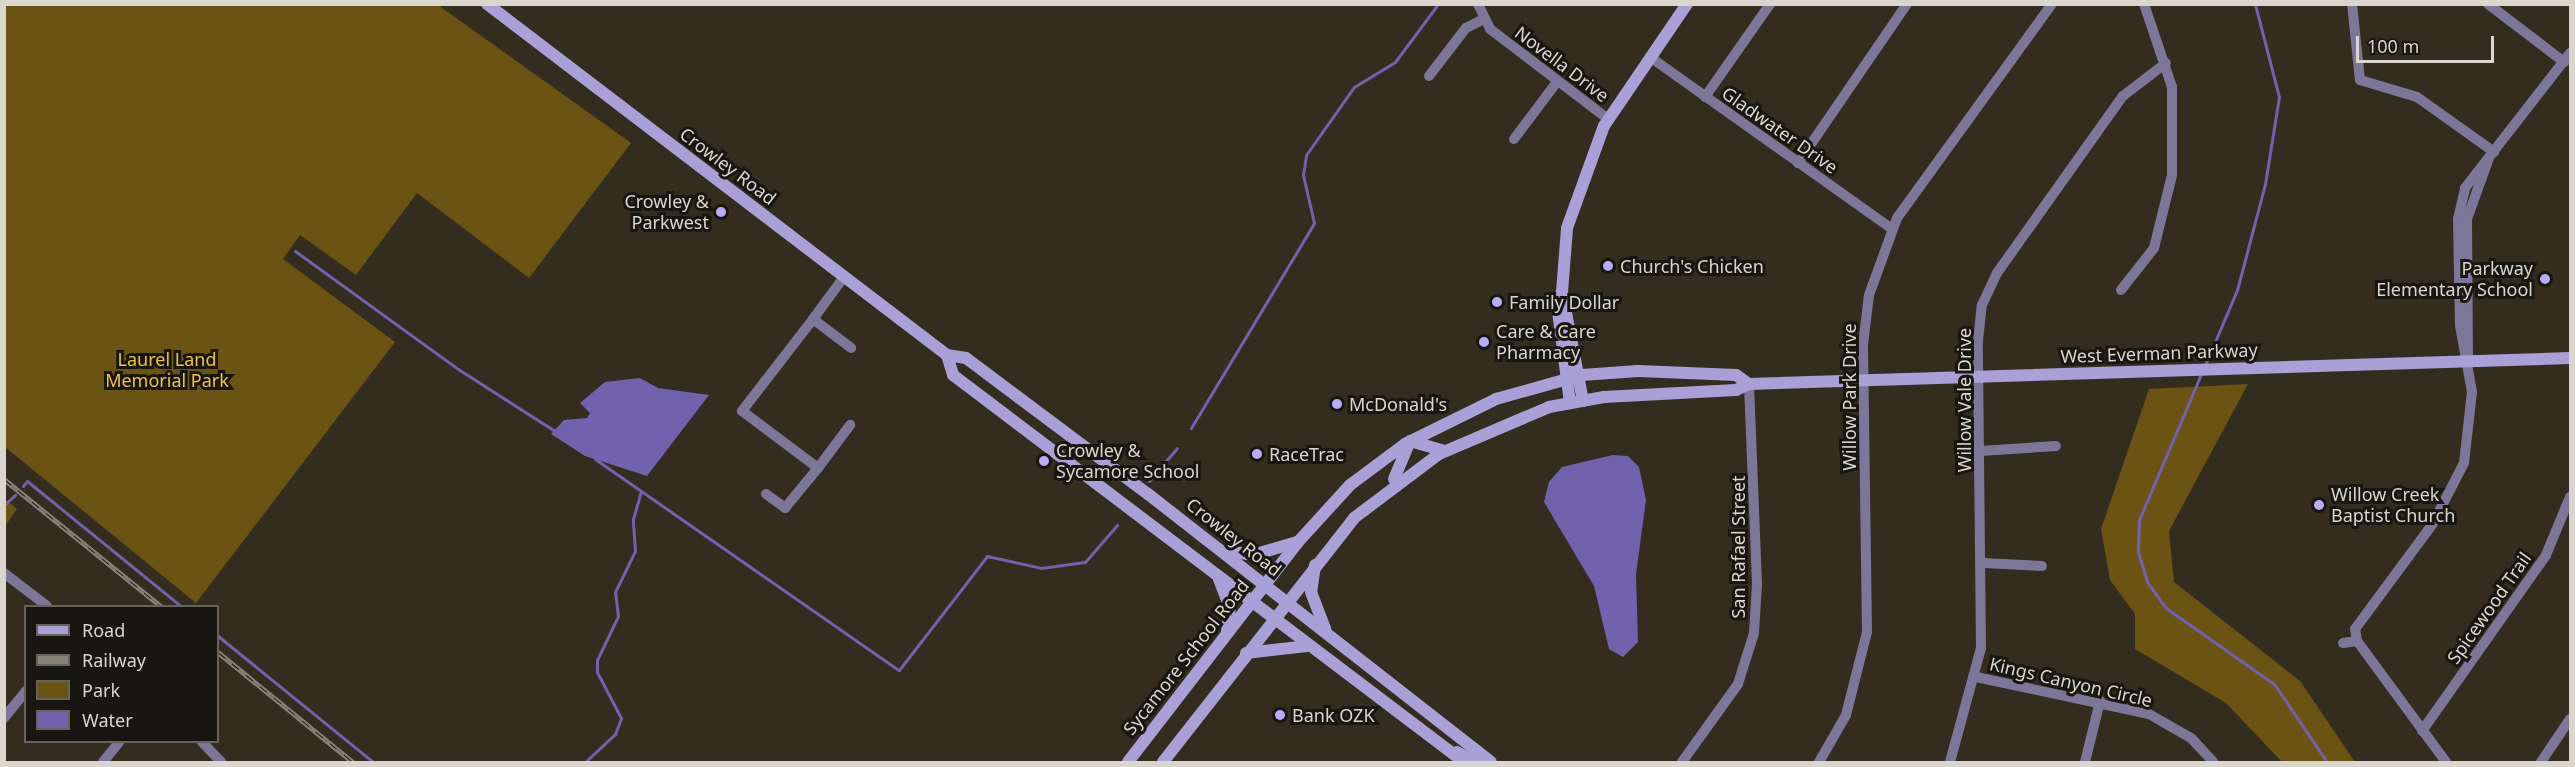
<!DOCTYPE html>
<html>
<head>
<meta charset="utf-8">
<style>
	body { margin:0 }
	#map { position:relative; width:2575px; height:767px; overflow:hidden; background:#332d20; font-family:"Noto Sans",sans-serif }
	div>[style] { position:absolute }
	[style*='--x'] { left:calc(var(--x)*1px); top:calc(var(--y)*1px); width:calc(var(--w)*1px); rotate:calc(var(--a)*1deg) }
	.green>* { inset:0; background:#6b5314 }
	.water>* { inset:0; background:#7062ac }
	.stream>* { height:3px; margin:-1.5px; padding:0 1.5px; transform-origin:1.5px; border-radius:1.5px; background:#7062ac }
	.street>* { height:10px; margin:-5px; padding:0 5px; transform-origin:5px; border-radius:5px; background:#7c7799 }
	.secondary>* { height:12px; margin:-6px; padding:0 6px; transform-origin:6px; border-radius:6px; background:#a9a0d7 }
	.rail>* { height:5px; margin-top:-2.5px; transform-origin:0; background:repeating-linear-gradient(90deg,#181610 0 9px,#888378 0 18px); box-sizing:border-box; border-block:2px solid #888378 }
	.dots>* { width:16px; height:16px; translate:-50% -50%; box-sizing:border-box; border:3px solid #181610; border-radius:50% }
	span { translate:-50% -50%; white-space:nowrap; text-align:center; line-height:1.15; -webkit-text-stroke:6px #181610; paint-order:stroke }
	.street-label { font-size:18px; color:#d9d6cd }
	.poi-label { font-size:18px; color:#d9d6cd }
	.right { translate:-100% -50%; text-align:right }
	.left { translate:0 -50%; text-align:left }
	.park-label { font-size:18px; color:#f1c148 }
	.frame { position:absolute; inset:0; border:6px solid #d9d6cd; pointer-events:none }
	.legend { position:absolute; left:24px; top:605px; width:195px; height:138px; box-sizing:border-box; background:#181610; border:2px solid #65635c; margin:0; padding:8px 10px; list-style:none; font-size:18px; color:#d9d6cd }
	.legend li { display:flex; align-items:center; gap:12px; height:30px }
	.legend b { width:30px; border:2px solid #65635c }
	.scale { position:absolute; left:2356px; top:36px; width:138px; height:27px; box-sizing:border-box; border:3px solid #d9d6cd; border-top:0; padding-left:8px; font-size:18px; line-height:21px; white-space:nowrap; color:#d9d6cd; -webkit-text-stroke:4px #181610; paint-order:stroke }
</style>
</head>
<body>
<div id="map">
	<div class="green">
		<div style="clip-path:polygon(4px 5px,438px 5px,631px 143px,529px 278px,417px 193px,356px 275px,300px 235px,283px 259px,395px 342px,196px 603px,5px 447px)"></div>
		<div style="clip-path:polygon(2248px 384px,2169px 531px,2174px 582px,2300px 681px,2355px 762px,2282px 762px,2226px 703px,2135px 649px,2135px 614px,2110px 580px,2101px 529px,2149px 389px)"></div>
		<div style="clip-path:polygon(5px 499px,17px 509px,5px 526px)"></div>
	</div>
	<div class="water">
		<div style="clip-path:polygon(640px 378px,658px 388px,709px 395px,647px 476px,585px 456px,551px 434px,564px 420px,587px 418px,590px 413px,580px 403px,605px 382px)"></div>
		<div style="clip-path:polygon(1613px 455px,1628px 456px,1639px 467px,1646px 500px,1636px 574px,1638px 642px,1623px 657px,1609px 649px,1594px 586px,1544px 502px,1549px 482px,1562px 467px)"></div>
	</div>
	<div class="stream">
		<div style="--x:295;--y:251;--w:201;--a:35.9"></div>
		<div style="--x:458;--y:369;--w:119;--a:32.6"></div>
		<div style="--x:2205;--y:365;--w:82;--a:-66.9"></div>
		<div style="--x:2237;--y:290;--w:110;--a:-75.2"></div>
		<div style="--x:2265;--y:184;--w:88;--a:-80.9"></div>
		<div style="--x:2279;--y:97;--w:96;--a:-104.5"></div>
		<div style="--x:2201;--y:374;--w:159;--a:113"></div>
		<div style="--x:2139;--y:520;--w:32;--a:92"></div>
		<div style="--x:2138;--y:552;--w:31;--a:73"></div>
		<div style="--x:2147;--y:582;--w:32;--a:54"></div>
		<div style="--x:2166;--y:608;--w:132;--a:35.1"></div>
		<div style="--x:2274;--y:684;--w:94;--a:55.8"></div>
		<div style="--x:1191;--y:428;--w:239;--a:-59"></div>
		<div style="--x:1314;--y:223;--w:49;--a:-102.9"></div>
		<div style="--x:1303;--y:175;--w:20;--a:-81"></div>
		<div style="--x:1306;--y:155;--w:83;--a:-54.8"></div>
		<div style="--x:1354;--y:87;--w:48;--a:-31.4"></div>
		<div style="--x:1395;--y:62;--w:72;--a:-53.4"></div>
		<div style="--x:595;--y:459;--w:370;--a:34.8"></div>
		<div style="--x:899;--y:670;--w:144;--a:-52.3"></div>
		<div style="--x:987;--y:556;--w:55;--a:12.5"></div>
		<div style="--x:1041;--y:568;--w:44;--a:-7.8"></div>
		<div style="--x:1085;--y:562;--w:49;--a:-49.1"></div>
		<div style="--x:1149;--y:481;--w:43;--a:-49.7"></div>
		<div style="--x:23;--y:486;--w:6;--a:-51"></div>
		<div style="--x:27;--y:481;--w:198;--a:39.1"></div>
		<div style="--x:4;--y:505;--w:15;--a:-42"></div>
		<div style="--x:218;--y:636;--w:200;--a:39.1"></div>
		<div style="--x:585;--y:762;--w:41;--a:-43"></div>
		<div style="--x:615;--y:734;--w:17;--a:-69"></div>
		<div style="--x:621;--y:718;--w:52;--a:-117.6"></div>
		<div style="--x:597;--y:672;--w:12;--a:-90"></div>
		<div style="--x:597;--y:660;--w:49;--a:-64.5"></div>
		<div style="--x:618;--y:616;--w:24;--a:-97"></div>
		<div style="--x:615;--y:592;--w:46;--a:-64"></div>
		<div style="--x:635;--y:551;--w:32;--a:-94"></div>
		<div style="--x:633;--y:519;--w:29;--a:-74"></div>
	</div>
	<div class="street">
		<div style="--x:1478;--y:4;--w:28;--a:64"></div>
		<div style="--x:1490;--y:29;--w:148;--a:37.3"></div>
		<div style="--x:2352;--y:4;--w:76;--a:84"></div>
		<div style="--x:2360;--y:80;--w:59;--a:16.6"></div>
		<div style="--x:2417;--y:97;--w:95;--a:35.5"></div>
		<div style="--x:2488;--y:4;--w:96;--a:37.3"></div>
		<div style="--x:1650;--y:57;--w:297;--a:35.4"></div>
		<div style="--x:1429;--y:76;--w:61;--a:-52.4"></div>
		<div style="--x:1466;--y:28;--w:20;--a:-27"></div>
		<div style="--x:1705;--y:97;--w:113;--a:-55"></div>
		<div style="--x:1514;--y:139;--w:71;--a:-53"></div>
		<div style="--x:1798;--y:163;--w:193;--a:-55.6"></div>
		<div style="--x:2121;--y:290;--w:53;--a:-51.8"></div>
		<div style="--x:2154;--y:248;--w:75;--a:-76.1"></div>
		<div style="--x:2172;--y:175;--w:88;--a:-90"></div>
		<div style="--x:2172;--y:87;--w:88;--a:-108.6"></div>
		<div style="--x:813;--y:319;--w:52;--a:-53.6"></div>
		<div style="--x:2468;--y:361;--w:142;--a:-90.4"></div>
		<div style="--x:2467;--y:219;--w:65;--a:-70.2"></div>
		<div style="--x:1980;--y:451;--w:76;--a:-3.8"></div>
		<div style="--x:818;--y:468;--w:54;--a:-53.3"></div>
		<div style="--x:766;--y:494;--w:24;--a:36"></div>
		<div style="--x:785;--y:508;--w:52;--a:-50.5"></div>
		<div style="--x:818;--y:468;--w:95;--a:-143.1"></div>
		<div style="--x:742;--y:411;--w:116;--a:-52.3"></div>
		<div style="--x:813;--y:319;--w:48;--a:37.3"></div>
		<div style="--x:1983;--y:563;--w:59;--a:2.9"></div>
		<div style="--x:4;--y:573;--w:54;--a:37.5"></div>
		<div style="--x:2343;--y:643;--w:14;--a:-8"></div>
		<div style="--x:1976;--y:677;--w:177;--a:12.1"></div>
		<div style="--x:2149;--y:714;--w:48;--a:29.7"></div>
		<div style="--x:2191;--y:738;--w:33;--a:47"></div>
		<div style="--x:4;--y:718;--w:35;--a:-51"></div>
		<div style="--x:2422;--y:731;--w:215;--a:-54.8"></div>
		<div style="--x:2546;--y:555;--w:63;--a:-67.5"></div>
		<div style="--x:202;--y:742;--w:28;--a:46"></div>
		<div style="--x:103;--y:762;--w:26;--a:-51"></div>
		<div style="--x:1682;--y:762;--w:96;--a:-54.3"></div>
		<div style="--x:1738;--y:684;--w:53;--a:-72.6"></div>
		<div style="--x:1754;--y:633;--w:49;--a:-86.5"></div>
		<div style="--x:1757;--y:584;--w:200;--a:-92.3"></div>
		<div style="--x:1819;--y:762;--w:54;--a:-60.1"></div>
		<div style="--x:1846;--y:715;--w:86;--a:-75.8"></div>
		<div style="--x:1867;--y:632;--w:287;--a:-90.8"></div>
		<div style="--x:1863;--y:345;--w:50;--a:-83.2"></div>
		<div style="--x:1869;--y:295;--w:82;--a:-70"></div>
		<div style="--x:1897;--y:218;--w:264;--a:-54.1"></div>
		<div style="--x:1950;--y:762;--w:118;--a:-74.8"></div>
		<div style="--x:1981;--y:648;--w:307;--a:-90.6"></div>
		<div style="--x:1978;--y:341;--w:36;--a:-84"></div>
		<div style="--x:1982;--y:305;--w:35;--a:-65"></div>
		<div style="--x:1997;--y:273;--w:217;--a:-54.6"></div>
		<div style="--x:2123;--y:96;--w:54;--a:-37.5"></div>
		<div style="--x:2085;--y:762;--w:63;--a:-76.2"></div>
		<div style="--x:2446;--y:762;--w:150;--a:-126.3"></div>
		<div style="--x:2357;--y:641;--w:12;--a:-99"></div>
		<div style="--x:2355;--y:629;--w:129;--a:-53.5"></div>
		<div style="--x:2432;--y:525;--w:70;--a:-62.7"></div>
		<div style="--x:2464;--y:463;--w:71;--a:-83.6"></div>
		<div style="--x:2472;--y:392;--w:68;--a:-100.2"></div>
		<div style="--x:2460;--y:325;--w:106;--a:-91.1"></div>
		<div style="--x:2458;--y:219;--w:32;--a:-77"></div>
		<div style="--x:2465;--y:188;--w:171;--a:-52.1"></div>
		<div style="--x:2541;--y:762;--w:52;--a:-56"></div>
	</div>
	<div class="secondary">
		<div style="--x:487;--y:4;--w:579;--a:37.35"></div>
		<div style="--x:947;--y:355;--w:19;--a:9"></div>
		<div style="--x:966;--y:358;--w:227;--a:36.8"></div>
		<div style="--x:1148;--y:494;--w:435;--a:38"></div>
		<div style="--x:1562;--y:292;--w:13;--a:113"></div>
		<div style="--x:1557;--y:304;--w:100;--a:82.5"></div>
		<div style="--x:947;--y:355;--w:21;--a:73"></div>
		<div style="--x:953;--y:375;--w:641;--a:37.14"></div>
		<div style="--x:1583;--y:401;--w:111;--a:-100.9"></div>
		<div style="--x:1562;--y:292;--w:64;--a:-85.5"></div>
		<div style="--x:1567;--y:228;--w:109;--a:-70.1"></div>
		<div style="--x:1604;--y:126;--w:148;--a:-55.8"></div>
		<div style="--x:1394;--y:479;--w:41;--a:-67.2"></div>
		<div style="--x:1410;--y:441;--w:36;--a:16"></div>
		<div style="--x:1226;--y:551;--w:27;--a:8"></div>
		<div style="--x:1253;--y:555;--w:46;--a:-16.5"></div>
		<div style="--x:1315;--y:565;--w:27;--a:98"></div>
		<div style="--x:1311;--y:592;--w:40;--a:69"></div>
		<div style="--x:1219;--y:579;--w:30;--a:69"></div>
		<div style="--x:1230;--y:607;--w:24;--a:97"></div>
		<div style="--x:1246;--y:653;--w:61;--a:-6.5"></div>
		<div style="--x:1457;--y:752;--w:21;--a:28"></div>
		<div style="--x:1128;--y:762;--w:278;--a:-52.3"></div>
		<div style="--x:1298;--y:542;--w:77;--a:-47.6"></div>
		<div style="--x:1350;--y:485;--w:69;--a:-36.7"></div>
		<div style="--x:1405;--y:444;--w:102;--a:-26.3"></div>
		<div style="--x:1496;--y:399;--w:89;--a:-15.6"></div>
		<div style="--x:1582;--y:375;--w:56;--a:-4.1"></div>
		<div style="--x:1638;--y:371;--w:98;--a:2.3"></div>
		<div style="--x:1736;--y:375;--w:16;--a:35"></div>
		<div style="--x:1163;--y:762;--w:310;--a:-51.9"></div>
		<div style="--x:1354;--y:518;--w:106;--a:-37"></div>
		<div style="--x:1439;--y:454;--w:120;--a:-23.1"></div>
		<div style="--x:1549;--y:407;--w:56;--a:-10.3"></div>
		<div style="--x:1604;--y:397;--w:132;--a:-3"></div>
		<div style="--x:1736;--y:390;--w:14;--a:-25"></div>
		<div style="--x:1749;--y:384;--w:821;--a:-1.81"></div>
	</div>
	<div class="rail">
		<div style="--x:4;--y:479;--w:202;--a:39"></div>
		<div style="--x:218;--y:652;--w:174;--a:39.2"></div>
	</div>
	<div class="dots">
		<div style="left:721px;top:212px;background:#b8abf7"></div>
		<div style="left:1608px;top:266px;background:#b8abf7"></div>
		<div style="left:2545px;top:279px;background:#b8abf7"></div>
		<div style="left:1497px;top:302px;background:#b8abf7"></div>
		<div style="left:1484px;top:342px;background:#b8abf7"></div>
		<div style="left:1337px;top:404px;background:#b8abf7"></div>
		<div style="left:1257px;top:454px;background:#b8abf7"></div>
		<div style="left:1044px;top:461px;background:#b8abf7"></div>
		<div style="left:2319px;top:505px;background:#b8abf7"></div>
		<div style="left:1280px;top:715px;background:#b8abf7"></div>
	</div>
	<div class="street-label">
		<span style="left:1562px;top:64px;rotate:37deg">Novella Drive</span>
		<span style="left:1780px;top:130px;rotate:35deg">Gladwater Drive</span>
		<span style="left:728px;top:166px;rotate:37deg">Crowley Road</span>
		<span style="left:2159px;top:353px;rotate:-2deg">West Everman Parkway</span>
		<span style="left:1849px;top:397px;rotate:-90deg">Willow Park Drive</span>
		<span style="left:1964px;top:400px;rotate:-90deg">Willow Vale Drive</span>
		<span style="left:1234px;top:537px;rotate:38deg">Crowley Road</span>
		<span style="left:1738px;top:547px;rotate:-90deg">San Rafael Street</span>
		<span style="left:2489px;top:608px;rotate:-55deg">Spicewood Trail</span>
		<span style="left:1186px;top:657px;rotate:-52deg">Sycamore School Road</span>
		<span style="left:2071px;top:682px;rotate:13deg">Kings Canyon Circle</span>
	</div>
	<div class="poi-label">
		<span class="right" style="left:709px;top:212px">Crowley &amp;<br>Parkwest</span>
		<span class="left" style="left:1620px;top:266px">Church's Chicken</span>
		<span class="right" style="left:2533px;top:279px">Parkway<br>Elementary School</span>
		<span class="left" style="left:1509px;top:302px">Family Dollar</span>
		<span class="left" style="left:1496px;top:342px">Care &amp; Care<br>Pharmacy</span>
		<span class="left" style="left:1349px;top:404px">McDonald's</span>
		<span class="left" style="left:1056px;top:461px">Crowley &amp;<br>Sycamore School</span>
		<span class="left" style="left:1269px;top:454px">RaceTrac</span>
		<span class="left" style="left:2331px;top:505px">Willow Creek<br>Baptist Church</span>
		<span class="left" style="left:1292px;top:715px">Bank OZK</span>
	</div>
	<div class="park-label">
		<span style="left:167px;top:370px">Laurel Land<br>Memorial Park</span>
	</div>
	<div class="frame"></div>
	<ul class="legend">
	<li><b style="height:8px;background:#a9a0d7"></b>Road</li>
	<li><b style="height:8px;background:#888378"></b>Railway</li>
	<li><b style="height:16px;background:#6b5314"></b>Park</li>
	<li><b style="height:16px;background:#7062ac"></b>Water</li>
	</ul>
	<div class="scale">100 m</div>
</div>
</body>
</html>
